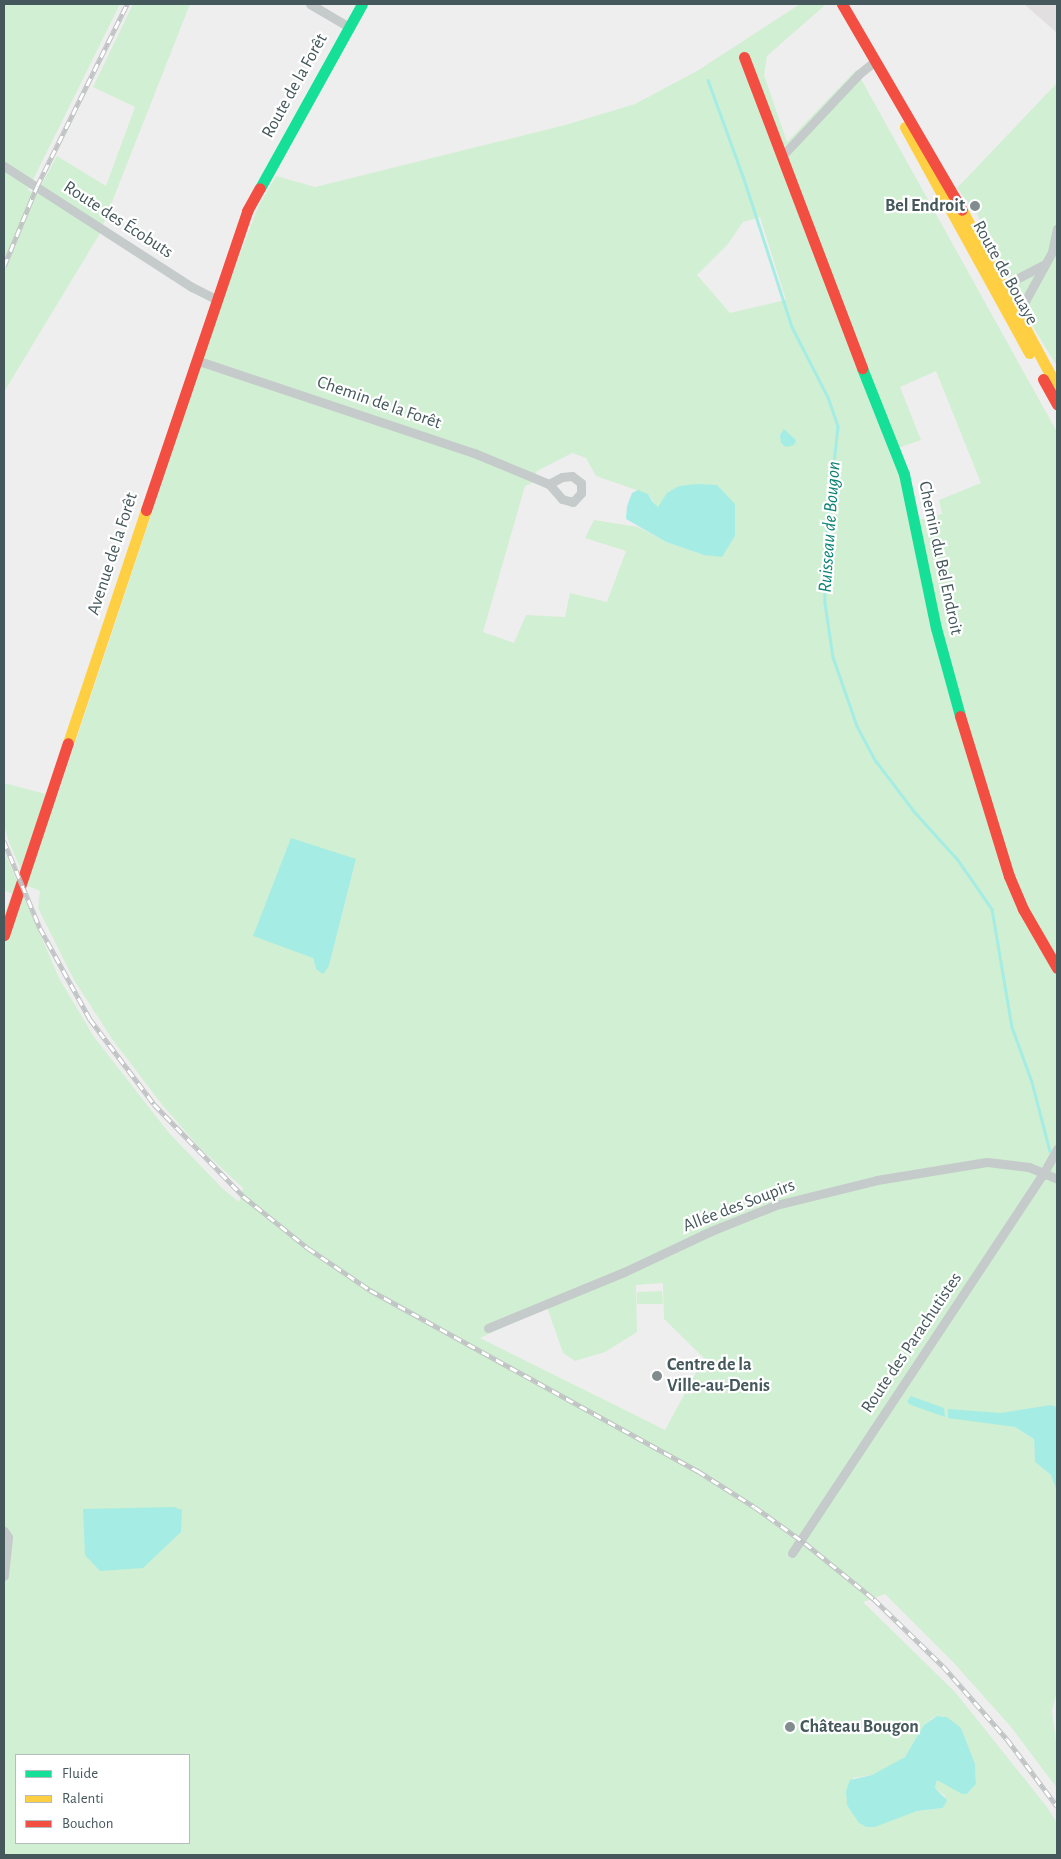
<!DOCTYPE html>
<html>
<head>
<meta charset="utf-8">
<style>
	body { margin:0 }
	#map { position:relative; width:1061px; height:1859px; overflow:hidden; background:#efeeee; font-family:"Alegreya Sans",sans-serif }
	div>[style] { position:absolute }
	[style*='--x'] { left:calc(var(--x)*1px); top:calc(var(--y)*1px); width:calc(var(--w)*1px); rotate:calc(var(--a)*1deg) }
	.education>* { inset:0; background:#e1dfe0 }
	.green>* { inset:0; background:#d1efd2 }
	.water>* { inset:0; background:#a5ede4 }
	.stream>* { height:2.5px; margin:-1.25px; padding:0 1.25px; transform-origin:1.25px; border-radius:1.25px; background:#a5ede4 }
	.street>* { height:9px; margin:-4.5px; padding:0 4.5px; transform-origin:4.5px; border-radius:4.5px; background:#c5cacb }
	.fast>* { height:11px; margin:-5.5px; padding:0 5.5px; transform-origin:5.5px; border-radius:5.5px; background:#16e098 }
	.slow>* { height:11px; margin:-5.5px; padding:0 5.5px; transform-origin:5.5px; border-radius:5.5px; background:#ffcf43 }
	.jam>* { height:11px; margin:-5.5px; padding:0 5.5px; transform-origin:5.5px; border-radius:5.5px; background:#f24e42 }
	.rail>* { height:4.5px; margin-top:-2.25px; transform-origin:0; background:repeating-linear-gradient(90deg,#fff 0 8px,#c1c4c5 0 16px); box-sizing:border-box; border-block:1px solid #c1c4c5 }
	.dots>* { width:14px; height:14px; translate:-50% -50%; box-sizing:border-box; border:2px solid #fff; border-radius:50% }
	span { translate:-50% -50%; white-space:nowrap; text-align:center; line-height:1.15; -webkit-text-stroke:4.5px #fff; paint-order:stroke }
	.street-label { font-size:18px; color:#45585b }
	.poi-label { font-size:18px; color:#45585b; font-weight:700 }
	.right { translate:-100% -50%; text-align:right }
	.left { translate:0 -50%; text-align:left }
	.water-label { font-size:19px; color:#0b8374; font-style:italic }
	.frame { position:absolute; inset:0; border:5px solid #45585b; pointer-events:none }
	.legend { position:absolute; left:15px; top:1754px; width:175px; height:90px; box-sizing:border-box; background:#fff; border:1px solid #b5bcbd; margin:0; padding:6px 9px; list-style:none; font-size:15px; color:#45585b }
	.legend li { display:flex; align-items:center; gap:10px; height:25px }
	.legend b { width:25px; border:1px solid #b5bcbd }
</style>
</head>
<body>
<div id="map">
	<div class="education">
		<div style="clip-path:polygon(1024px 4px,1057px 4px,1057px 33px)"></div>
	</div>
	<div class="green">
		<div style="clip-path:polygon(4px 4px,120px 4px,28px 190px,36px 195px,57px 156px,106px 186px,135px 107px,93px 87px,133px 4px,190px 4px,99px 235px,4px 392px)"></div>
		<div style="clip-path:polygon(evenodd,800px 4px,822px 4px,824px 6px,767px 56px,764px 75px,787px 142px,856px 70px,1057px 432px,1057px 1407px,1051px 1405px,998px 1424px,1015px 1427px,1034px 1439px,1035px 1462px,1051px 1475px,1057px 1492px,1057px 1690px,1052px 1711px,1057px 1749px,1057px 1788px,1011px 1727px,954px 1663px,885px 1594px,863px 1602px,956px 1693px,1047px 1807px,1057px 1823px,1057px 1855px,4px 1855px,4px 915px,12px 894px,4px 890px,4px 851px,59px 978px,94px 1037px,169px 1133px,223px 1189px,239px 1202px,243px 1188px,201px 1149px,163px 1106px,112px 1039px,74px 980px,38px 908px,40px 891px,28px 886px,9px 842px,4px 825px,4px 783px,57px 797px,225px 294px,258px 207px,276px 176px,315px 187px,565px 125px,635px 104px,697px 71px,800px 4px,760px 217px,786px 300px,730px 313px,697px 275px,728px 244px,743px 222px,760px 217px,800px 4px,936px 371px,981px 483px,939px 500px,942px 514px,909px 522px,902px 483px,889px 451px,921px 440px,900px 387px,936px 371px,800px 4px,572px 453px,586px 458px,596px 476px,648px 494px,658px 508px,679px 486px,717px 485px,704px 555px,666px 542px,638px 527px,594px 520px,585px 538px,626px 551px,607px 602px,570px 593px,565px 617px,526px 615px,514px 643px,483px 632px,525px 486px,532px 483px,537px 471px,572px 453px,800px 4px,356px 859px,329px 966px,316px 969px,313px 958px,356px 859px,800px 4px,663px 1283px,664px 1319px,704px 1358px,665px 1430px,480px 1338px,547px 1307px,563px 1353px,575px 1361px,605px 1352px,637px 1332px,636px 1285px,663px 1283px,800px 4px,944px 1716px,975px 1764px,976px 1783px,973px 1787px,967px 1794px,962px 1794px,941px 1780px,937px 1780px,935px 1788px,945px 1796px,943px 1808px,917px 1811px,866px 1827px,859px 1823px,853px 1778px,872px 1775px,897px 1763px,909px 1753px,924px 1725px,934px 1717px,944px 1716px,800px 4px,16px 1755px,189px 1755px,189px 1843px,16px 1843px,16px 1755px)"></div>
		<div style="clip-path:polygon(1057px 83px,1057px 366px,1031px 324px,977px 214px,957px 188px)"></div>
		<div style="clip-path:polygon(662px 1291px,663px 1304px,637px 1304px,637px 1292px)"></div>
	</div>
	<div class="water">
		<div style="clip-path:polygon(784px 429px,796px 440px,794px 445px,786px 447px,781px 443px,780px 435px)"></div>
		<div style="clip-path:polygon(697px 484px,717px 485px,735px 504px,735px 536px,722px 557px,704px 555px,666px 542px,626px 519px,627px 506px,632px 493px,638px 490px,648px 494px,652px 501px,658px 507px,667px 493px,679px 486px)"></div>
		<div style="clip-path:polygon(291px 838px,356px 859px,329px 966px,323px 974px,316px 969px,313px 958px,253px 936px)"></div>
		<div style="clip-path:polygon(911px 1396px,944px 1408px,945px 1417px,911px 1405px,907px 1402px)"></div>
		<div style="clip-path:polygon(1051px 1405px,1057px 1407px,1057px 1492px,1051px 1475px,1035px 1462px,1034px 1439px,1015px 1427px,948px 1418px,948px 1409px,1001px 1413px)"></div>
		<div style="clip-path:polygon(174px 1507px,182px 1510px,181px 1532px,143px 1568px,100px 1571px,85px 1555px,83px 1509px)"></div>
		<div style="clip-path:polygon(937px 1716px,947px 1717px,961px 1728px,975px 1764px,976px 1784px,973px 1787px,967px 1794px,962px 1794px,937px 1780px,935px 1788px,947px 1800px,943px 1808px,917px 1811px,875px 1827px,866px 1827px,859px 1823px,847px 1805px,846px 1791px,850px 1780px,872px 1775px,905px 1757px,924px 1725px)"></div>
	</div>
	<div class="stream">
		<div style="--x:708;--y:80;--w:102;--a:70"></div>
		<div style="--x:743;--y:176;--w:159;--a:72"></div>
		<div style="--x:792;--y:327;--w:79;--a:62.8"></div>
		<div style="--x:828;--y:397;--w:31;--a:71"></div>
		<div style="--x:838;--y:426;--w:132;--a:96.1"></div>
		<div style="--x:824;--y:557;--w:46;--a:88.8"></div>
		<div style="--x:825;--y:603;--w:55;--a:81.6"></div>
		<div style="--x:833;--y:657;--w:73;--a:70.8"></div>
		<div style="--x:857;--y:726;--w:40;--a:62"></div>
		<div style="--x:876;--y:761;--w:61;--a:52.9"></div>
		<div style="--x:913;--y:810;--w:67;--a:48"></div>
		<div style="--x:958;--y:860;--w:60;--a:55.2"></div>
		<div style="--x:992;--y:909;--w:120;--a:80.4"></div>
		<div style="--x:1012;--y:1027;--w:59;--a:70"></div>
		<div style="--x:1032;--y:1082;--w:71;--a:75.4"></div>
	</div>
	<div class="street">
		<div style="--x:310;--y:4;--w:45;--a:30.5"></div>
		<div style="--x:782;--y:156;--w:112;--a:-46.8"></div>
		<div style="--x:859;--y:74;--w:21;--a:-39"></div>
		<div style="--x:4;--y:166;--w:224;--a:32.8"></div>
		<div style="--x:192;--y:287;--w:27;--a:27"></div>
		<div style="--x:999;--y:288;--w:52;--a:-27.6"></div>
		<div style="--x:1010;--y:308;--w:6;--a:9"></div>
		<div style="--x:1016;--y:309;--w:10;--a:-37"></div>
		<div style="--x:1024;--y:303;--w:58;--a:-61.2"></div>
		<div style="--x:1052;--y:252;--w:24;--a:-78"></div>
		<div style="--x:196;--y:360;--w:293;--a:18.5"></div>
		<div style="--x:474;--y:453;--w:81;--a:22.5"></div>
		<div style="--x:549;--y:484;--w:20;--a:49"></div>
		<div style="--x:562;--y:499;--w:11;--a:15"></div>
		<div style="--x:573;--y:502;--w:12;--a:-48"></div>
		<div style="--x:581;--y:493;--w:10;--a:-90"></div>
		<div style="--x:581;--y:483;--w:11;--a:-142"></div>
		<div style="--x:572;--y:476;--w:10;--a:174"></div>
		<div style="--x:562;--y:477;--w:15;--a:152"></div>
		<div style="--x:488;--y:1328;--w:147;--a:-22.4"></div>
		<div style="--x:624;--y:1272;--w:96;--a:-25.2"></div>
		<div style="--x:711;--y:1231;--w:70;--a:-21.8"></div>
		<div style="--x:776;--y:1205;--w:104;--a:-13.9"></div>
		<div style="--x:877;--y:1180;--w:111;--a:-9.3"></div>
		<div style="--x:987;--y:1162;--w:42;--a:6.8"></div>
		<div style="--x:1029;--y:1167;--w:30;--a:23"></div>
		<div style="--x:4;--y:1531;--w:7;--a:56"></div>
		<div style="--x:8;--y:1537;--w:39;--a:96"></div>
		<div style="--x:792;--y:1553;--w:452;--a:-56.5"></div>
		<div style="--x:1042;--y:1176;--w:31;--a:-61"></div>
	</div>
	<div class="fast">
		<div style="--x:260;--y:188;--w:210;--a:-61"></div>
		<div style="--x:862;--y:368;--w:114;--a:68.4"></div>
		<div style="--x:904;--y:474;--w:157;--a:78.3"></div>
		<div style="--x:936;--y:628;--w:91;--a:74.7"></div>
	</div>
	<div class="slow">
		<div style="--x:905;--y:127;--w:258;--a:61.2"></div>
		<div style="--x:962;--y:210;--w:201;--a:61.8"></div>
		<div style="--x:68;--y:743;--w:246;--a:-71.5"></div>
	</div>
	<div class="jam">
		<div style="--x:842;--y:4;--w:238;--a:59.8"></div>
		<div style="--x:744;--y:57;--w:333;--a:69.2"></div>
		<div style="--x:1043;--y:379;--w:29;--a:61"></div>
		<div style="--x:146;--y:510;--w:316;--a:-71.3"></div>
		<div style="--x:247;--y:211;--w:26;--a:-61"></div>
		<div style="--x:960;--y:716;--w:167;--a:73"></div>
		<div style="--x:1009;--y:876;--w:36;--a:67"></div>
		<div style="--x:1023;--y:909;--w:68;--a:60"></div>
		<div style="--x:4;--y:935;--w:202;--a:-71.6"></div>
	</div>
	<div class="rail">
		<div style="--x:4;--y:266;--w:87;--a:-67.6"></div>
		<div style="--x:37;--y:186;--w:203;--a:-63.7"></div>
		<div style="--x:4;--y:841;--w:94;--a:67.5"></div>
		<div style="--x:40;--y:928;--w:104;--a:61.2"></div>
		<div style="--x:90;--y:1019;--w:106;--a:53"></div>
		<div style="--x:154;--y:1104;--w:128;--a:45.9"></div>
		<div style="--x:243;--y:1196;--w:83;--a:38.7"></div>
		<div style="--x:308;--y:1248;--w:75;--a:34.1"></div>
		<div style="--x:370;--y:1290;--w:375;--a:28.9"></div>
		<div style="--x:698;--y:1471;--w:67;--a:32.3"></div>
		<div style="--x:755;--y:1507;--w:62;--a:35.8"></div>
		<div style="--x:805;--y:1543;--w:89;--a:39.1"></div>
		<div style="--x:874;--y:1599;--w:96;--a:44.2"></div>
		<div style="--x:943;--y:1666;--w:97;--a:48.8"></div>
		<div style="--x:1007;--y:1739;--w:84;--a:53.3"></div>
	</div>
	<div class="dots">
		<div style="left:975px;top:206px;background:#808c8e"></div>
		<div style="left:657px;top:1376px;background:#808c8e"></div>
		<div style="left:790px;top:1727px;background:#808c8e"></div>
	</div>
	<div class="street-label">
		<span style="left:295px;top:86px;rotate:-61deg">Route de la Forêt</span>
		<span style="left:118px;top:220px;rotate:33deg">Route des Écobuts</span>
		<span style="left:1005px;top:273px;rotate:61deg">Route de Bouaye</span>
		<span style="left:379px;top:403px;rotate:19deg">Chemin de la Forêt</span>
		<span style="left:113px;top:554px;rotate:-72deg">Avenue de la Forêt</span>
		<span style="left:940px;top:558px;rotate:78deg">Chemin du Bel Endroit</span>
		<span style="left:739px;top:1206px;rotate:-21deg">Allée des Soupirs</span>
		<span style="left:912px;top:1343px;rotate:-56deg">Route des Parachutistes</span>
	</div>
	<div class="poi-label">
		<span class="right" style="left:965px;top:206px">Bel Endroit</span>
		<span class="left" style="left:667px;top:1376px">Centre de la<br>Ville-au-Denis</span>
		<span class="left" style="left:800px;top:1727px">Château Bougon</span>
	</div>
	<div class="water-label">
		<span style="left:830px;top:527px;rotate:-86deg">Ruisseau de Bougon</span>
	</div>
	<div class="frame"></div>
	<ul class="legend">
	<li><b style="height:6px;background:#16e098"></b>Fluide</li>
	<li><b style="height:6px;background:#ffcf43"></b>Ralenti</li>
	<li><b style="height:6px;background:#f24e42"></b>Bouchon</li>
	</ul>
</div>
</body>
</html>
